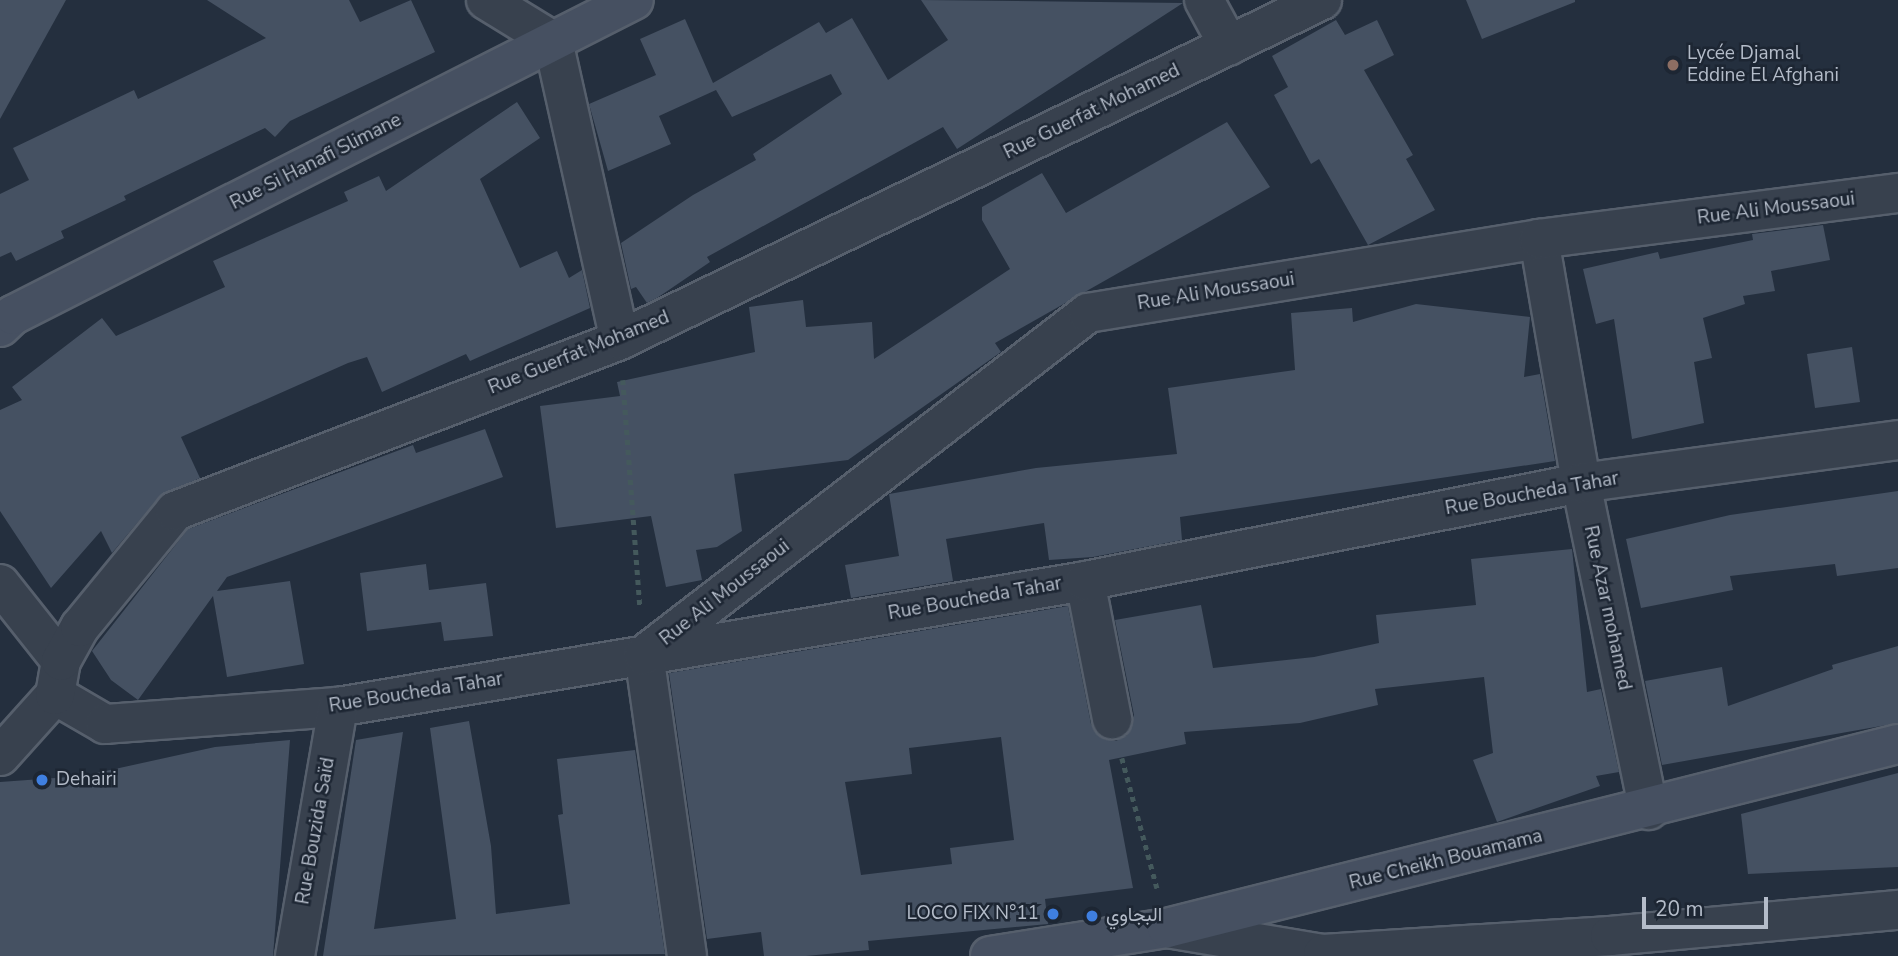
<!DOCTYPE html>
<html>
<head>
<meta charset="utf-8">
<style>
	body { margin:0 }
	#map { position:relative; width:1898px; height:956px; overflow:hidden; background:#242f3e; font-family:"Nunito Sans",Vazirmatn,sans-serif }
	div>[style] { position:absolute }
	[style*='--x'] { left:calc(var(--x)*1px); top:calc(var(--y)*1px); width:calc(var(--w)*1px); rotate:calc(var(--a)*1deg) }
	.building>* { inset:0; background:#455162 }
	.path>* { height:4.5px; margin-top:-2.25px; transform-origin:0; background:repeating-linear-gradient(90deg,#44595c 0 5px,transparent 0 10px) }
	.roads { filter:drop-shadow(2px 0 #565f6c) drop-shadow(-2px 0 #565f6c) drop-shadow(0 2px #565f6c) drop-shadow(0 -2px #565f6c) }
	.street>* { height:38px; margin:-19px; padding:0 19px; transform-origin:19px; border-radius:19px; background:#38414e }
	.secondary>* { height:38px; margin:-19px; padding:0 19px; transform-origin:19px; border-radius:19px; background:#465061 }
	.dots>* { width:19px; height:19px; translate:-50% -50%; box-sizing:border-box; border:4px solid #1d2633; border-radius:50% }
	span { translate:-50% -50%; white-space:nowrap; text-align:center; line-height:1.15; -webkit-text-stroke:5px #1d2633; paint-order:stroke }
	.poi-label { font-size:19px; color:#b4bcc9 }
	.left { translate:0 -50%; text-align:left }
	.right { translate:-100% -50%; text-align:right }
	.street-label { font-size:19px; color:#b4bcc9 }
	.scale { position:absolute; left:1642px; top:897px; width:126px; height:32px; box-sizing:border-box; border:4px solid #b4bcc9; border-top:0; padding-left:9px; font-size:21px; line-height:24px; white-space:nowrap; color:#b4bcc9; -webkit-text-stroke:5px #1d2633; paint-order:stroke }
</style>
</head>
<body>
<div id="map">
	<div class="building">
		<div style="clip-path:polygon(0 0,66px 0,0 119px)"></div>
		<div style="clip-path:polygon(207px 0,349px 0,360px 22px,411px 0,435px 52px,290px 121px,275px 137px,265px 128px,124px 196px,126px 200px,61px 231px,64px 238px,16px 261px,11px 252px,0 257px,0 194px,29px 180px,13px 148px,134px 90px,138px 99px,266px 38px)"></div>
		<div style="clip-path:polygon(921px 0,1183px 3px,957px 149px,943px 127px,707px 257px,710px 262px,657px 298px,647px 303px,636px 287px,631px 289px,621px 243px,693px 195px,756px 160px,753px 154px,842px 94px,831px 74px,732px 117px,716px 90px,659px 116px,671px 144px,608px 171px,589px 104px,656px 75px,640px 39px,685px 19px,713px 83px,819px 22px,826px 33px,852px 18px,888px 80px,948px 40px)"></div>
		<div style="clip-path:polygon(1466px 0,1575px 0,1575px 2px,1482px 39px)"></div>
		<div style="clip-path:polygon(1336px 20px,1345px 35px,1377px 20px,1394px 55px,1364px 70px,1413px 155px,1406px 159px,1435px 210px,1368px 245px,1319px 159px,1311px 164px,1274px 95px,1288px 87px,1272px 56px)"></div>
		<div style="clip-path:polygon(517px 102px,540px 138px,480px 179px,520px 268px,557px 251px,569px 278px,582px 270px,590px 308px,470px 361px,466px 354px,382px 392px,367px 357px,348px 363px,181px 437px,200px 478px,159px 497px,112px 553px,101px 531px,51px 588px,0 511px,0 410px,22px 400px,12px 387px,102px 318px,116px 336px,225px 287px,213px 261px,348px 201px,344px 192px,379px 176px,386px 191px)"></div>
		<div style="clip-path:polygon(1227px 122px,1270px 187px,995px 343px,1001px 352px,848px 460px,734px 474px,742px 531px,717px 547px,696px 550px,702px 580px,666px 587px,651px 516px,556px 528px,540px 406px,620px 396px,617px 382px,755px 352px,749px 307px,803px 300px,806px 327px,872px 322px,874px 359px,1010px 269px,982px 220px,982px 207px,1042px 173px,1066px 213px)"></div>
		<div style="clip-path:polygon(1823px 225px,1830px 260px,1771px 271px,1775px 291px,1743px 296px,1745px 304px,1703px 318px,1712px 358px,1694px 362px,1704px 423px,1632px 439px,1614px 319px,1596px 324px,1583px 269px,1658px 252px,1660px 259px,1753px 240px,1752px 234px)"></div>
		<div style="clip-path:polygon(1416px 304px,1530px 317px,1524px 377px,1540px 374px,1555px 461px,1180px 517px,1182px 540px,1093px 557px,1049px 560px,1044px 523px,946px 539px,953px 581px,851px 598px,845px 565px,899px 556px,889px 494px,1036px 468px,1177px 454px,1168px 388px,1295px 370px,1291px 313px,1352px 308px,1353px 322px)"></div>
		<div style="clip-path:polygon(1852px 347px,1860px 402px,1815px 408px,1807px 354px)"></div>
		<div style="clip-path:polygon(485px 429px,503px 477px,227px 577px,217px 591px,290px 581px,304px 664px,227px 677px,213px 596px,138px 700px,111px 680px,92px 651px,188px 529px,413px 445px,416px 453px)"></div>
		<div style="clip-path:polygon(1898px 491px,1898px 568px,1837px 576px,1835px 564px,1730px 576px,1733px 590px,1641px 608px,1626px 539px,1730px 515px)"></div>
		<div style="clip-path:polygon(evenodd,1572px 549px,1587px 692px,1601px 689px,1619px 772px,1596px 776px,1600px 786px,1497px 822px,1473px 760px,1493px 753px,1484px 677px,1375px 689px,1378px 705px,1300px 723px,1184px 732px,1186px 744px,1109px 760px,1133px 888px,1045px 899px,1048px 924px,868px 941px,869px 950px,806px 956px,764px 956px,761px 932px,707px 939px,669px 673px,1068px 606px,1091px 724px,1104px 739px,1116px 741px,1127px 735px,1134px 715px,1115px 620px,1201px 605px,1213px 668px,1314px 657px,1379px 643px,1376px 615px,1476px 605px,1471px 559px,1572px 549px,1001px 737px,1014px 840px,950px 848px,952px 864px,861px 875px,845px 782px,912px 774px,909px 748px,1001px 737px)"></div>
		<div style="clip-path:polygon(426px 564px,429px 590px,486px 583px,493px 636px,444px 641px,441px 622px,367px 631px,360px 573px)"></div>
		<div style="clip-path:polygon(1898px 646px,1898px 723px,1662px 765px,1645px 681px,1722px 667px,1728px 706px,1833px 669px,1832px 665px)"></div>
		<div style="clip-path:polygon(469px 721px,491px 846px,496px 914px,570px 904px,558px 815px,563px 814px,557px 759px,635px 750px,665px 954px,323px 956px,356px 740px,403px 732px,374px 929px,456px 919px,430px 728px)"></div>
		<div style="clip-path:polygon(290px 740px,273px 956px,0 956px,0 782px,83px 776px,215px 747px)"></div>
		<div style="clip-path:polygon(1898px 773px,1898px 867px,1748px 874px,1741px 814px)"></div>
	</div>
	<div class="path">
		<div style="--x:623;--y:380;--w:227;--a:85.7"></div>
		<div style="--x:1122;--y:758;--w:135;--a:74.9"></div>
	</div>
	<div class="roads">
		<div class="street">
			<div style="--x:486;--y:0;--w:79;--a:31.5"></div>
			<div style="--x:553;--y:41;--w:306;--a:77.4"></div>
			<div style="--x:1204;--y:0;--w:52;--a:61.5"></div>
			<div style="--x:1539;--y:239;--w:248;--a:80.2"></div>
			<div style="--x:1581;--y:483;--w:334;--a:78.3"></div>
			<div style="--x:1085;--y:581;--w:141;--a:78.9"></div>
			<div style="--x:0;--y:584;--w:98;--a:51.6"></div>
			<div style="--x:55;--y:695;--w:58;--a:30.1"></div>
			<div style="--x:105;--y:724;--w:234;--a:-4.2"></div>
			<div style="--x:338;--y:707;--w:758;--a:-9.57"></div>
			<div style="--x:1085;--y:581;--w:506;--a:-11.18"></div>
			<div style="--x:1581;--y:483;--w:320;--a:-7.7"></div>
			<div style="--x:0;--y:756;--w:82;--a:-48"></div>
			<div style="--x:55;--y:695;--w:35;--a:-80"></div>
			<div style="--x:61;--y:661;--w:39;--a:-61"></div>
			<div style="--x:80;--y:627;--w:150;--a:-50.7"></div>
			<div style="--x:175;--y:511;--w:477;--a:-21"></div>
			<div style="--x:620;--y:340;--w:780;--a:-25.84"></div>
			<div style="--x:1167;--y:928;--w:158;--a:9.5"></div>
			<div style="--x:1323;--y:954;--w:288;--a:-3.6"></div>
			<div style="--x:1610;--y:936;--w:289;--a:-5.2"></div>
			<div style="--x:295;--y:956;--w:253;--a:-80.2"></div>
			<div style="--x:687;--y:956;--w:304;--a:-98.1"></div>
			<div style="--x:644;--y:655;--w:560;--a:-37.61"></div>
			<div style="--x:1088;--y:313;--w:457;--a:-9.3"></div>
			<div style="--x:1539;--y:239;--w:362;--a:-7.3"></div>
		</div>
		<div class="secondary">
			<div style="--x:0;--y:327;--w:18;--a:-43"></div>
			<div style="--x:13;--y:315;--w:696;--a:-26.9"></div>
			<div style="--x:990;--y:956;--w:179;--a:-9"></div>
			<div style="--x:1167;--y:928;--w:754;--a:-14.13"></div>
		</div>
	</div>
	<div class="dots">
		<div style="left:1673px;top:65px;background:#8d6e63"></div>
		<div style="left:42px;top:780px;background:#3f7fe0"></div>
		<div style="left:1053px;top:914px;background:#3f7fe0"></div>
		<div style="left:1092px;top:916px;background:#3f7fe0"></div>
	</div>
	<div class="poi-label">
		<span class="left" style="left:1687px;top:65px">Lycée Djamal<br>Eddine El Afghani</span>
		<span class="left" style="left:56px;top:780px">Dehairi</span>
		<span class="right" style="left:1039px;top:914px">LOCO FIX N°11</span>
		<span class="left" style="left:1106px;top:916px">البجاوي</span>
	</div>
	<div class="street-label">
		<span style="left:1092px;top:112px;rotate:-26deg">Rue Guerfat Mohamed</span>
		<span style="left:316px;top:162px;rotate:-27deg">Rue Si Hanafi Slimane</span>
		<span style="left:1776px;top:209px;rotate:-7deg">Rue Ali Moussaoui</span>
		<span style="left:1216px;top:292px;rotate:-9deg">Rue Ali Moussaoui</span>
		<span style="left:579px;top:353px;rotate:-22deg">Rue Guerfat Mohamed</span>
		<span style="left:1532px;top:494px;rotate:-10deg">Rue Boucheda Tahar</span>
		<span style="left:725px;top:593px;rotate:-38deg">Rue Ali Moussaoui</span>
		<span style="left:975px;top:599px;rotate:-10deg">Rue Boucheda Tahar</span>
		<span style="left:1607px;top:608px;rotate:78deg">Rue Azar mohamed</span>
		<span style="left:416px;top:693px;rotate:-9deg">Rue Boucheda Tahar</span>
		<span style="left:316px;top:831px;rotate:-80deg">Rue Bouzida Saïd</span>
		<span style="left:1446px;top:860px;rotate:-14deg">Rue Cheikh Bouamama</span>
	</div>
	<div class="scale">20 m</div>
</div>
</body>
</html>
